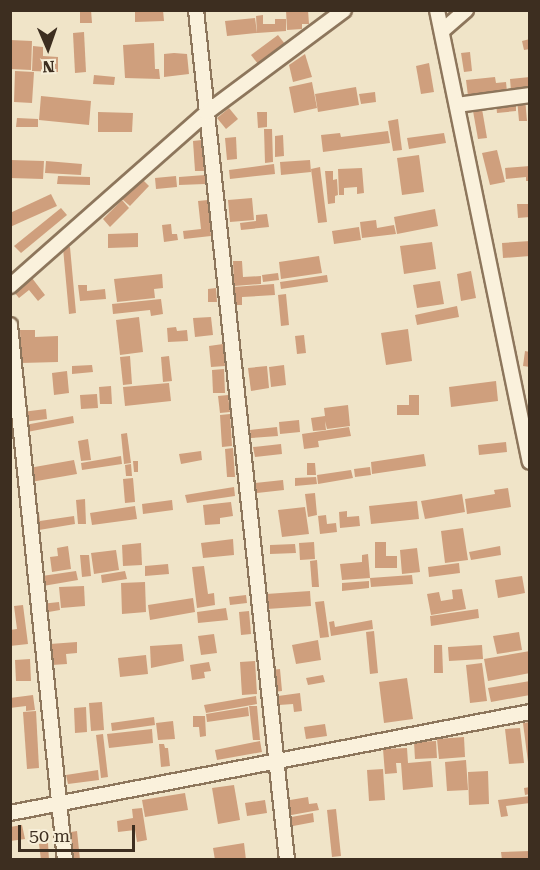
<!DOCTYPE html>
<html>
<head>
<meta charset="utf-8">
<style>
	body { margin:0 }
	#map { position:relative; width:540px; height:870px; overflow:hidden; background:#f0e4c8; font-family:"Roboto Serif",serif }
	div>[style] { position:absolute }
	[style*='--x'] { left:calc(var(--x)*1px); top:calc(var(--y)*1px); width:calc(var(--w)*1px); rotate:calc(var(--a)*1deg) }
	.building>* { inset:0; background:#cf9f7d }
	.roads { filter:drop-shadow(2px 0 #8d765c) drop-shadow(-2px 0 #8d765c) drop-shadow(0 2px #8d765c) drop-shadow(0 -2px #8d765c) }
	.minor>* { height:14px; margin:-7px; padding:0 7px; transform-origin:7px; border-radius:7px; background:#faf1dc }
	span { translate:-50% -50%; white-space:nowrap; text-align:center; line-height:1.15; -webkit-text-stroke:5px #f7eed8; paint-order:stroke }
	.frame { position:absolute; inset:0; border:12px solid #3d2e20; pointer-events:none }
	.north { position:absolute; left:18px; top:18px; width:60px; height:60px; -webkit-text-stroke:4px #f7eed8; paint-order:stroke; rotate:178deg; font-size:16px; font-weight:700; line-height:24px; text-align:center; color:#3d2e20 }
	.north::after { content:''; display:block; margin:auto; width:21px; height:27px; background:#3d2e20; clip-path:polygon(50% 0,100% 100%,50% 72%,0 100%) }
	.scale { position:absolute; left:18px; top:825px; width:117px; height:27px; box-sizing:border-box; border:3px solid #3d2e20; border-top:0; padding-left:8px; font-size:18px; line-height:21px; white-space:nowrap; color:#3d2e20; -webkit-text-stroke:4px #f7eed8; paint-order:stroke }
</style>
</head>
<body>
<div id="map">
	<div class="building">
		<div style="clip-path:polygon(80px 10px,91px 10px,92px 23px,80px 23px)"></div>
		<div style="clip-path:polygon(135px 10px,163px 10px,164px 21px,135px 22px)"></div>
		<div style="clip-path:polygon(286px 10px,308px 10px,309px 24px,302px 24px,302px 29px,287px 30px)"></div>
		<div style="clip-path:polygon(263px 15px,263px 24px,275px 24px,275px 19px,286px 19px,286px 31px,257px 33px,256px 16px)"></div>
		<div style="clip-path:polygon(255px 18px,257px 33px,227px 36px,225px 21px)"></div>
		<div style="clip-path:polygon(84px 32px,86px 72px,75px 73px,73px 33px)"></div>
		<div style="clip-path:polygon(278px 35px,285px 44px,258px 64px,251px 55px)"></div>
		<div style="clip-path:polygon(530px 39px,530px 49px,524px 50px,522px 41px)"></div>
		<div style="clip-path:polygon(10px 40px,32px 41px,31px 70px,10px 69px)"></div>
		<div style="clip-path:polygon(154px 43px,155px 69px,159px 69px,160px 79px,125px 78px,123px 45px)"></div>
		<div style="clip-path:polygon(33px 46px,43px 47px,43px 56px,58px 57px,58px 72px,32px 71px)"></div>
		<div style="clip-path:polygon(470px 52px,472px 71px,464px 72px,461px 53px)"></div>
		<div style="clip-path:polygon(174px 53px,187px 54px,189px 74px,164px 77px,164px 54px)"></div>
		<div style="clip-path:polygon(305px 54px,312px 77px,293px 82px,289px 65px)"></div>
		<div style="clip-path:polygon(429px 63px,434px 92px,421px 94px,416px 66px)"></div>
		<div style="clip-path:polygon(15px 71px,34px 72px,32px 103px,14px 102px)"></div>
		<div style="clip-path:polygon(94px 75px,115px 77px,114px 85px,93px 84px)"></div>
		<div style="clip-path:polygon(495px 77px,496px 83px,506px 82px,507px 92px,468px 96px,466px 80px)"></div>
		<div style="clip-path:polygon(530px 77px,530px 88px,511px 91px,510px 79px)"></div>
		<div style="clip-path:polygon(312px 82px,317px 108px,294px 113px,289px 87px)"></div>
		<div style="clip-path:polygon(356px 87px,359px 105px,318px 112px,315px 94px)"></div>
		<div style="clip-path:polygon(375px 92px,376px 102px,361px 104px,359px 94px)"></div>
		<div style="clip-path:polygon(41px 96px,91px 101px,89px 125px,39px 120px)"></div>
		<div style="clip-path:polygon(525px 98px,527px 121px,519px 121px,517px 99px)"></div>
		<div style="clip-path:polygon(516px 101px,516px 111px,497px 113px,496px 103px)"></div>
		<div style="clip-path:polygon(229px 108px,238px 119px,226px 129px,217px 118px)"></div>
		<div style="clip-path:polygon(482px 109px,487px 138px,478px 139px,473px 111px)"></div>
		<div style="clip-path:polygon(98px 112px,133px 113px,132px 132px,98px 132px)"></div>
		<div style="clip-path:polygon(257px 112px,267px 112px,267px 127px,258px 128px)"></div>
		<div style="clip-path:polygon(17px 118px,38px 119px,38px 127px,16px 127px)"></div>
		<div style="clip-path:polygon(398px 119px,402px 150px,393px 151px,388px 121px)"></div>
		<div style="clip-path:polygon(264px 129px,272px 129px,273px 162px,265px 163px)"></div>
		<div style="clip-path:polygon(388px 131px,390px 143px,323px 152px,321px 135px,340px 133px,341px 137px)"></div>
		<div style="clip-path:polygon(444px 133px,446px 143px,409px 149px,407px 138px)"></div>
		<div style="clip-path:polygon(283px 135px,284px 156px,275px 157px,275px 136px)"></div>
		<div style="clip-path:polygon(236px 137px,237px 159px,227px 160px,225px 138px)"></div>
		<div style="clip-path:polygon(202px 140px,204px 171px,195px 171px,193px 141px)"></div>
		<div style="clip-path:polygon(497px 150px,505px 182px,490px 185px,482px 153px)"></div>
		<div style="clip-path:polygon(419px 155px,424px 192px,402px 195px,397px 158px)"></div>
		<div style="clip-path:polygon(10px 160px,44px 161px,43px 179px,10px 178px)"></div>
		<div style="clip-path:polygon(310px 160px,311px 172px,281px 175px,280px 162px)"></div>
		<div style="clip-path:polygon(46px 161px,82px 164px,81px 175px,45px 173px)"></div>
		<div style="clip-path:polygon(274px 164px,275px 174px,230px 179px,229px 170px)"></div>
		<div style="clip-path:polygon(530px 166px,530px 181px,526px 181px,526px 177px,506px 179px,505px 168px)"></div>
		<div style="clip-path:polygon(320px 167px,327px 222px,318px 223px,311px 169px)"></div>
		<div style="clip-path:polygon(362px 168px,364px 193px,357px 194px,357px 187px,344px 188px,344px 195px,339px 195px,338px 169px)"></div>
		<div style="clip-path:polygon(325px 171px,333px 171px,333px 180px,337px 179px,338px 195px,335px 196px,335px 203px,328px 204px)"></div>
		<div style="clip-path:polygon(205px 175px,205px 184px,179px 185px,179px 177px)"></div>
		<div style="clip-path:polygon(58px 176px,90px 177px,90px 185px,57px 184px)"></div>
		<div style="clip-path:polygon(176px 176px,177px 187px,156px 189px,155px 178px)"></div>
		<div style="clip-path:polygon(142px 179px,149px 186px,130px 206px,122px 199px)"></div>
		<div style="clip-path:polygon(51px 194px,57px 206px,10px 227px,10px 213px)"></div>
		<div style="clip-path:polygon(252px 198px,254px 220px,230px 222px,228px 200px)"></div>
		<div style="clip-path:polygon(122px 200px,129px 208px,110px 227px,103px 219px)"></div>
		<div style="clip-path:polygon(208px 200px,211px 236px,184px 239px,183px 231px,201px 229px,198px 201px)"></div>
		<div style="clip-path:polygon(517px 204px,530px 204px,530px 217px,518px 218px)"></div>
		<div style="clip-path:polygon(61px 208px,67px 215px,21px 253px,14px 246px)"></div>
		<div style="clip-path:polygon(435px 209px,438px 226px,397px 234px,394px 217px)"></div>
		<div style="clip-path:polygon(267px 214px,269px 227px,241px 230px,240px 223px,256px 221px,256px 215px)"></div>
		<div style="clip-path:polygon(376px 220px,377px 228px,394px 225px,396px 234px,362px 238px,360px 222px)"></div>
		<div style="clip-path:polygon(171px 224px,172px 234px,177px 234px,178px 240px,164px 242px,162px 225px)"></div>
		<div style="clip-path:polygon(359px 227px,361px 240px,334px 244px,332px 231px)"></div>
		<div style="clip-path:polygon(138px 233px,138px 247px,108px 248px,108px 234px)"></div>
		<div style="clip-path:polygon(530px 241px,530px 256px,503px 258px,502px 243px)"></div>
		<div style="clip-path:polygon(432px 242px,436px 269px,404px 274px,400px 246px)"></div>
		<div style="clip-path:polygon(70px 247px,76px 313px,69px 314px,63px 248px)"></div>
		<div style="clip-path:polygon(319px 256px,322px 273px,281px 279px,279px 262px)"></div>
		<div style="clip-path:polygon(233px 261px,242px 261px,243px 277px,261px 276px,261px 284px,234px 286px)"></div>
		<div style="clip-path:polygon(471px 271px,476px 298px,461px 301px,457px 274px)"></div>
		<div style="clip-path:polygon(278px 273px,279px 280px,263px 282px,262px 275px)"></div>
		<div style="clip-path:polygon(162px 274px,163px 288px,154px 289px,155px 298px,117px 302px,114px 279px)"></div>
		<div style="clip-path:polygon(327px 275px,328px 282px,281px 289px,280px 282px)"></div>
		<div style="clip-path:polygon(32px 278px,45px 295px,38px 301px,29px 290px,19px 298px,14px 292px)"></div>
		<div style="clip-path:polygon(440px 281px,444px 304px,417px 308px,413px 285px)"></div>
		<div style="clip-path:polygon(274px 284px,275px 295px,242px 297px,242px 305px,235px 305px,234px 287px)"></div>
		<div style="clip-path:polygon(78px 285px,87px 285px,87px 291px,105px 289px,106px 299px,80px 301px)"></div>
		<div style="clip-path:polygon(216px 288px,217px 302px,208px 302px,208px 289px)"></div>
		<div style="clip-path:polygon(286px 294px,289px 325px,281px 326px,278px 295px)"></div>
		<div style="clip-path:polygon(161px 299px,163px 314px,151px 316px,150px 310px,113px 314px,112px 304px)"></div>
		<div style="clip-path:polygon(457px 306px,459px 317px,417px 325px,415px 315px)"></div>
		<div style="clip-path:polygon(139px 317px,143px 352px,120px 355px,116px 320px)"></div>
		<div style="clip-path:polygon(211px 317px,213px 335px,195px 337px,193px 318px)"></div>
		<div style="clip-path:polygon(176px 327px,177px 331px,187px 330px,188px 341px,168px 342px,167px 328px)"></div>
		<div style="clip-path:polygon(408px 329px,412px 361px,386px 365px,381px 333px)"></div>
		<div style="clip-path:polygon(20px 330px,35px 330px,35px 337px,58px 336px,58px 362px,21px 363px)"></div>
		<div style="clip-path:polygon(304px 335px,306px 353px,297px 354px,295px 336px)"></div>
		<div style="clip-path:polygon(223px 344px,225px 366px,211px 367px,209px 346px)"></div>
		<div style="clip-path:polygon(525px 351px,530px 352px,530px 367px,523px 366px)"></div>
		<div style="clip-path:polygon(130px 356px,132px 384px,123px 385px,120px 357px)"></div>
		<div style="clip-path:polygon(169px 356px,172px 381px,163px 382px,161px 357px)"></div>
		<div style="clip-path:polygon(92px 365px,93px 372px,72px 374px,72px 366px)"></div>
		<div style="clip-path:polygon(284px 365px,286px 385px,271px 387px,269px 367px)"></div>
		<div style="clip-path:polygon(267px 366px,269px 388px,251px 391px,248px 368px)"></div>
		<div style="clip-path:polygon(224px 369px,225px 393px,213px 393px,212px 370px)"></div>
		<div style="clip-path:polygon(67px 371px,69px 393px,54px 395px,52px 373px)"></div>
		<div style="clip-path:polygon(496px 381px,498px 401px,451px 407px,449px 387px)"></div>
		<div style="clip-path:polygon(169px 383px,171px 401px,125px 406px,123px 387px)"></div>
		<div style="clip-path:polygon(111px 386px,112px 404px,100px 404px,99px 387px)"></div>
		<div style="clip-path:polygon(97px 394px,98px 408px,81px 409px,80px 395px)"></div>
		<div style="clip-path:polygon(228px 395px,230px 412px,220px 413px,218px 396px)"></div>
		<div style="clip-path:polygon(409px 395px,419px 395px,419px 415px,397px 415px,397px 405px,409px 405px)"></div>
		<div style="clip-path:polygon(348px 405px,350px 426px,327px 429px,325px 421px,326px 430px,313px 431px,311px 418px,325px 416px,324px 408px)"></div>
		<div style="clip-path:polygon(46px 409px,47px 419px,23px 422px,22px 412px)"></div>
		<div style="clip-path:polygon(230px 414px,232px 446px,222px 447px,220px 415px)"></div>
		<div style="clip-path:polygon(73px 416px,74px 423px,27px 432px,25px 425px)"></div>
		<div style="clip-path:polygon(299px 420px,300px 432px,280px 434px,279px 422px)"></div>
		<div style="clip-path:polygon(277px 427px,278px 436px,251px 438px,250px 430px)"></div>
		<div style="clip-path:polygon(349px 427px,351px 436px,318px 441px,319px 447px,304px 449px,302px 434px)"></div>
		<div style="clip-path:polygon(127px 433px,131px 463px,124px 464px,121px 434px)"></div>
		<div style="clip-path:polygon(88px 439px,91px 460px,81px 461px,78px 441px)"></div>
		<div style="clip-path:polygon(506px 442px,507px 452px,479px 455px,478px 445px)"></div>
		<div style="clip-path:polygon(281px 444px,282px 454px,255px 457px,253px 447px)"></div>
		<div style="clip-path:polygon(233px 448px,235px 477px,227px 477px,225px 449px)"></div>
		<div style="clip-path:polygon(201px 451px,202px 460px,181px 464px,179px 454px)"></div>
		<div style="clip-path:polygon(424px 454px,426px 466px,372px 474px,371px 462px)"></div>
		<div style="clip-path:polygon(121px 456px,122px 464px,82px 470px,81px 463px)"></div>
		<div style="clip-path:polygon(74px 460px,77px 474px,31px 482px,29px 468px)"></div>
		<div style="clip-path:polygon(133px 461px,138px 461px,138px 472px,134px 472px)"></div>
		<div style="clip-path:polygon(307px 463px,315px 463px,316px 475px,307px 475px)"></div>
		<div style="clip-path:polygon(131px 464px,132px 476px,126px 476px,125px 465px)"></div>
		<div style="clip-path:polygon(370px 467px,371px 475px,355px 477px,354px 469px)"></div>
		<div style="clip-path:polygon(351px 470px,353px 478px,318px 484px,317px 475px)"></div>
		<div style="clip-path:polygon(316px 477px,317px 484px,295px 486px,295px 478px)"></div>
		<div style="clip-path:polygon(133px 478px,135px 502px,125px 503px,123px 479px)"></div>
		<div style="clip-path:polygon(283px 480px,284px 490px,257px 493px,255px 483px)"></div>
		<div style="clip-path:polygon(234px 487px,235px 496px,187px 503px,185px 495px)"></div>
		<div style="clip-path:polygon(508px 488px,511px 507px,467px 514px,465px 499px,495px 494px,494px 490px)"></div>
		<div style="clip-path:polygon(315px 493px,317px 515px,308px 517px,305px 494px)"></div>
		<div style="clip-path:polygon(462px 494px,465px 512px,425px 519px,421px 501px)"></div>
		<div style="clip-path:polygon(85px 499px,86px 524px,78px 524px,76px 500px)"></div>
		<div style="clip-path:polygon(172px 500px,173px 510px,143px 514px,142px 504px)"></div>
		<div style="clip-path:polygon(417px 501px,419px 519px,371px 524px,369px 506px)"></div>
		<div style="clip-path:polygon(231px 502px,233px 516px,220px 518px,220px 524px,205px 525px,203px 505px)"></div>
		<div style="clip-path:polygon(135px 506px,137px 519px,92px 525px,90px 513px)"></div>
		<div style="clip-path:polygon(305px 507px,309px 534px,282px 537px,278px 510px)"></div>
		<div style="clip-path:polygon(347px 511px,347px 517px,359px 516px,360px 526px,340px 528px,339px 512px)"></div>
		<div style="clip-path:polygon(39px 513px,40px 521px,74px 516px,75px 524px,33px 531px,31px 514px)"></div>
		<div style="clip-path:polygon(326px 515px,327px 524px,336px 523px,337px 532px,320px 534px,318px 516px)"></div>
		<div style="clip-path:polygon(463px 528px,468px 560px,445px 563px,441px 531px)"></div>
		<div style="clip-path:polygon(233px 539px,234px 555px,203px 558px,201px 543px)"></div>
		<div style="clip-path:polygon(314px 542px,315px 559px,300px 560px,299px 543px)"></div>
		<div style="clip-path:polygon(375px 542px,386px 542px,386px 556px,397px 556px,397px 568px,375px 568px)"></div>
		<div style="clip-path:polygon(141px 543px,142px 565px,123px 566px,122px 545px)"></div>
		<div style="clip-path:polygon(295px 544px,296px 553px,270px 554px,270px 545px)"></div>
		<div style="clip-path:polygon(68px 546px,71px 569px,52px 572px,50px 557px,58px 556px,57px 548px)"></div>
		<div style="clip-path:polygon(500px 546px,501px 555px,471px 560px,469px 552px)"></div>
		<div style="clip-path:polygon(417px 548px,420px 572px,402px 574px,400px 550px)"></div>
		<div style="clip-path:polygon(116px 550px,119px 570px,94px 574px,91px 553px)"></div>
		<div style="clip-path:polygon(368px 554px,370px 578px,342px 580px,340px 564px,362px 562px,362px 555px)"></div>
		<div style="clip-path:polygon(80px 555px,89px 555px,91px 576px,82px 577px)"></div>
		<div style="clip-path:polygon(317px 560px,319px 587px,312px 587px,310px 561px)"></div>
		<div style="clip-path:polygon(459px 563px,460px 573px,429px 577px,428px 567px)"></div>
		<div style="clip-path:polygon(168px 564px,169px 574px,145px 576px,145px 566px)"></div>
		<div style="clip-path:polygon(204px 566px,208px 594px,214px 593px,215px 605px,197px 608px,192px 567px)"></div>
		<div style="clip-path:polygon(76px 571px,78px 580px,43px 586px,42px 576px)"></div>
		<div style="clip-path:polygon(125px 571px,127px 579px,102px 583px,101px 575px)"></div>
		<div style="clip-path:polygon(412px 575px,413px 584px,371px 587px,370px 578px)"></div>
		<div style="clip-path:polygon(522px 576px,525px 593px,498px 598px,495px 580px)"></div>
		<div style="clip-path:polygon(369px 581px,369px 588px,342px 591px,342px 583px)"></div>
		<div style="clip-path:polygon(145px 582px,146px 612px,122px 614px,121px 583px)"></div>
		<div style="clip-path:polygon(84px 586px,85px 606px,61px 608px,59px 587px)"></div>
		<div style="clip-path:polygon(462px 589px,466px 609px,431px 615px,427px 594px,439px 592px,441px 601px,453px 599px,452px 590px)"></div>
		<div style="clip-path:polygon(310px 591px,311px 606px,267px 609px,266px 594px)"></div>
		<div style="clip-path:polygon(246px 595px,247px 603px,230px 605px,229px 597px)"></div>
		<div style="clip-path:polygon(193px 598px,195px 612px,150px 620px,148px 605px)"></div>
		<div style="clip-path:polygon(324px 601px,329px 637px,320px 638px,315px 602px)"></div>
		<div style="clip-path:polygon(59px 602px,60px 610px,43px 613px,41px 604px)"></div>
		<div style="clip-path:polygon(23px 605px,28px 644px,10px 646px,10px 630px,17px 629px,14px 606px)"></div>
		<div style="clip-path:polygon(226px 608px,228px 620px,198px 623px,197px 612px)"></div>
		<div style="clip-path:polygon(478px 609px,479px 618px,431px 626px,430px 616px)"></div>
		<div style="clip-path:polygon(249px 611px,251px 634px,241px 635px,239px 612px)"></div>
		<div style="clip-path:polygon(372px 620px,373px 629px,331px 636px,329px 622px,334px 621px,335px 627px)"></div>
		<div style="clip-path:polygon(374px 631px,378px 673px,370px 674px,366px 632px)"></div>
		<div style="clip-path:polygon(519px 632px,522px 650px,497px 654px,493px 636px)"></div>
		<div style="clip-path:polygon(214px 634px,217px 653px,201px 655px,198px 636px)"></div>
		<div style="clip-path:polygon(318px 640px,321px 660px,296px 664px,292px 645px)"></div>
		<div style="clip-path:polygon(77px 642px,77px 653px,66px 654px,67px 664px,52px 665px,50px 644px)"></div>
		<div style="clip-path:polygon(182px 644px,184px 661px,151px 668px,150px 646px)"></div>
		<div style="clip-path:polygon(434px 645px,442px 645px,443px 673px,434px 673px)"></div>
		<div style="clip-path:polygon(482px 645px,483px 659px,449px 661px,448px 647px)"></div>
		<div style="clip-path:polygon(530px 651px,530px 673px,488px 681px,484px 659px)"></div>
		<div style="clip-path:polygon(146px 655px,148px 674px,120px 677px,118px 658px)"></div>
		<div style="clip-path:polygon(30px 659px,31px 681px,16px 681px,15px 660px)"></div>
		<div style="clip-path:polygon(255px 661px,257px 694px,242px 695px,240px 662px)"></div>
		<div style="clip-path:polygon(209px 662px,211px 671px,204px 672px,205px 678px,192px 680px,190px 665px)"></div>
		<div style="clip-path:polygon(482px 663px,487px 701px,470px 703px,466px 665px)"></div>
		<div style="clip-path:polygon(280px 669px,282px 691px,273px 692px,271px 670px)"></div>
		<div style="clip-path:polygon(323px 675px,325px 682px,308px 685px,306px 678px)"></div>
		<div style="clip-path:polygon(407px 678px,413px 719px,384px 723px,379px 682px)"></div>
		<div style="clip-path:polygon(530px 681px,530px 695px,491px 702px,488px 688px)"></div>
		<div style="clip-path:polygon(300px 693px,302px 711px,294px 712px,293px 704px,279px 705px,278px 696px)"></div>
		<div style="clip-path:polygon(33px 695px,35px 710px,26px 711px,26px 706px,10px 708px,10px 698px)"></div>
		<div style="clip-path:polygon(256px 696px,257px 704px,206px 713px,204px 705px)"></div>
		<div style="clip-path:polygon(102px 702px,104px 730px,91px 731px,89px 703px)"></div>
		<div style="clip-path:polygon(249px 706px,257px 706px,260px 740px,253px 740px)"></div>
		<div style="clip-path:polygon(86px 707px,87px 732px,75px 733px,74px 708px)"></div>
		<div style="clip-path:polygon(248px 707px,249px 716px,207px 722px,206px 714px)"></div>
		<div style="clip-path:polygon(36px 711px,39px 768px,27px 769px,23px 712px)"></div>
		<div style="clip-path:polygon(193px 716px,205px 716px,206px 736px,200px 737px,199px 727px,193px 727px)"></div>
		<div style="clip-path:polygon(154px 717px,155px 725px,112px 731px,111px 723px)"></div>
		<div style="clip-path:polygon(173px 721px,175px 739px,158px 740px,156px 723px)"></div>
		<div style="clip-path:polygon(530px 722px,530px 762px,528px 762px,523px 723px)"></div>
		<div style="clip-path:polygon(325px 724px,327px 736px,306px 739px,304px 727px)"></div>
		<div style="clip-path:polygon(520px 728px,524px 763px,509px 764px,505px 729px)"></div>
		<div style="clip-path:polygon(152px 729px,153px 743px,109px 748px,107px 734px)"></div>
		<div style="clip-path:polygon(103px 734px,108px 777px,101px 778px,96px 735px)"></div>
		<div style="clip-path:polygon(464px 737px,465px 757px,439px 759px,437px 739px)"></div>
		<div style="clip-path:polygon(260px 741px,262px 752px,217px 760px,215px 750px)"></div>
		<div style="clip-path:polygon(436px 741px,437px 758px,415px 759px,414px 742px)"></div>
		<div style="clip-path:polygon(159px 744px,164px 744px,165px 748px,168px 748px,170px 766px,161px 767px)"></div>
		<div style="clip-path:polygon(407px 748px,408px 763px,431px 761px,433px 787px,403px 790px,401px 763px,396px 763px,397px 773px,385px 774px,383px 749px)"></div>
		<div style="clip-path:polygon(466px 760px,468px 790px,447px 791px,445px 762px)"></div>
		<div style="clip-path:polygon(383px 769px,385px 800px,369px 801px,367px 770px)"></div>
		<div style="clip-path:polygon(98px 770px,99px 780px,68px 784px,66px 775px)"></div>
		<div style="clip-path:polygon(488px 771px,489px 804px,469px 805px,468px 772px)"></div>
		<div style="clip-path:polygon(234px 785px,240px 820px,218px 824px,212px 788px)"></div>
		<div style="clip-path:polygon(530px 787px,530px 794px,525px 795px,524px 788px)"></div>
		<div style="clip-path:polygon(185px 793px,188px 810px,145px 817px,142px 800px)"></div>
		<div style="clip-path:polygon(530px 796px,530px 803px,506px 806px,508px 816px,501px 817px,498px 800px)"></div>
		<div style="clip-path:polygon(308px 797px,309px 804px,317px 803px,319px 810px,286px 816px,284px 801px)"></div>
		<div style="clip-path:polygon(265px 800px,267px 813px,247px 816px,245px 803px)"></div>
		<div style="clip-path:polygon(142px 808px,147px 840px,137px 842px,135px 830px,118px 832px,117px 821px,133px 818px,132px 809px)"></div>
		<div style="clip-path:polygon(336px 809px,341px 856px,332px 857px,327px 810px)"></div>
		<div style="clip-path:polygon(313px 813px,314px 822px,288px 827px,286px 818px)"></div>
		<div style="clip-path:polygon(22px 825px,25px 839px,10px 841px,10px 827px)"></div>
		<div style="clip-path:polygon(77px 831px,80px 860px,68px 860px,65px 833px)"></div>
		<div style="clip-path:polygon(48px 843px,49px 860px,41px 860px,39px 844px)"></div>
		<div style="clip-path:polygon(244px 843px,246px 860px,215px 860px,213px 848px)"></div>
		<div style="clip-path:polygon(530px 851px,530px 860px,502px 860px,501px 852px)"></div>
	</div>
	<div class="roads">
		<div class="minor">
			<div style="--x:196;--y:10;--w:855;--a:83.89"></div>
			<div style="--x:437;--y:10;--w:461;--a:78.4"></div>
			<div style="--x:442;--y:31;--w:32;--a:-41"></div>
			<div style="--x:457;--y:105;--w:74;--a:-7.8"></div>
			<div style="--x:10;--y:286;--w:261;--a:-41.4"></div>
			<div style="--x:206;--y:113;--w:172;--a:-36.7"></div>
			<div style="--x:10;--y:325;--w:538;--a:84.13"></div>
			<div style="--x:10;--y:813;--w:530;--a:-10.99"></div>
		</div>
	</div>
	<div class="frame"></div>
	<div class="north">N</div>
	<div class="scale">50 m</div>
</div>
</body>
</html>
